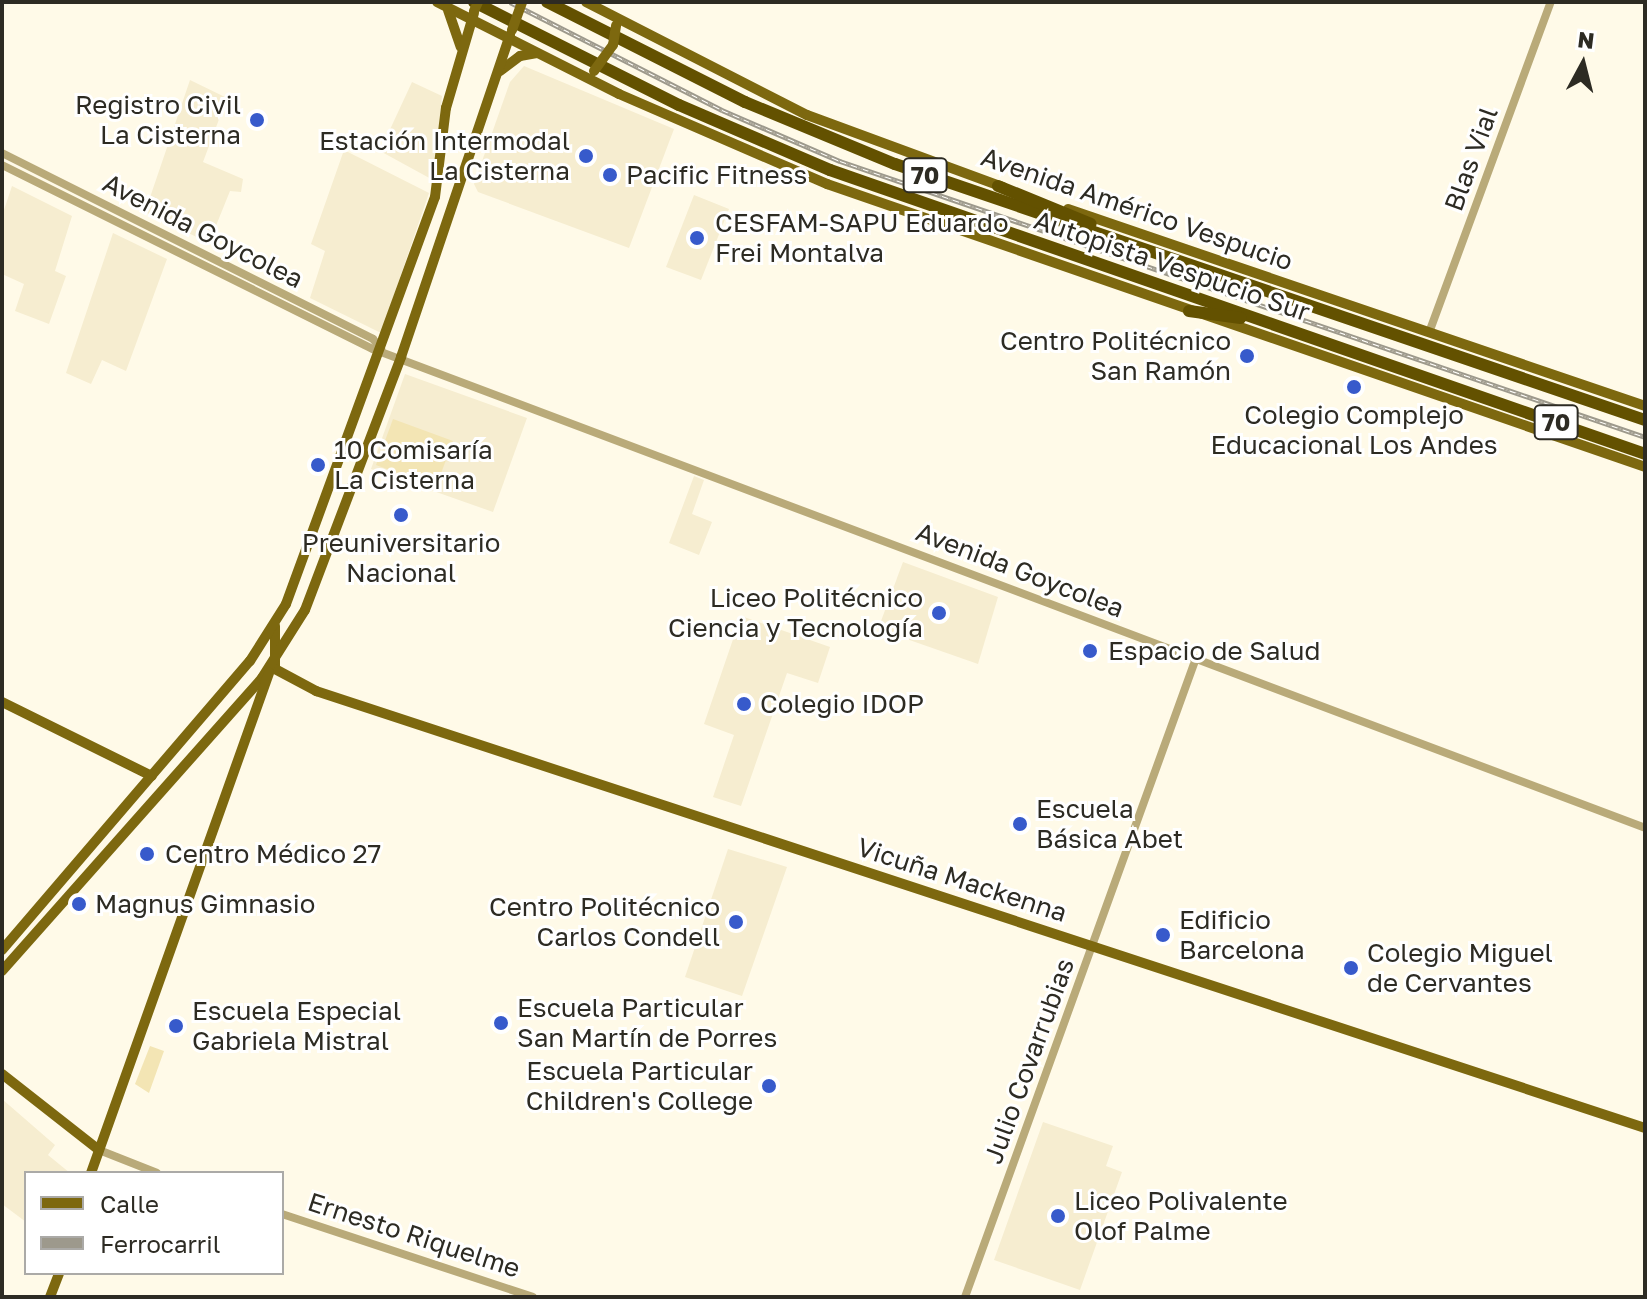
<!DOCTYPE html>
<html>
<head>
<meta charset="utf-8">
<style>
	body { margin:0 }
	#map { position:relative; width:1647px; height:1299px; overflow:hidden; background:#fffae8; font-family:"Golos Text",sans-serif }
	div>[style] { position:absolute }
	[style*='--x'] { left:calc(var(--x)*1px); top:calc(var(--y)*1px); width:calc(var(--w)*1px); rotate:calc(var(--a)*1deg) }
	.built>* { inset:0; background:#f6edd0 }
	.green>* { inset:0; background:#f3e5b4 }
	.minor>* { height:8px; margin:-4px; padding:0 4px; transform-origin:4px; border-radius:4px; background:#b9aa79 }
	.major>* { height:10px; margin:-5px; padding:0 5px; transform-origin:5px; border-radius:5px; background:#7d680f }
	.highway>* { height:12px; margin:-6px; padding:0 6px; transform-origin:6px; border-radius:6px; background:#635100 }
	.rail>* { height:5px; margin-top:-2.5px; transform-origin:0; background:repeating-linear-gradient(90deg,#fff 0 6px,#9d998c 0 12px); box-sizing:border-box; border-block:2px solid #9d998c }
	.major-bridge>* { height:10px; margin:-5px; padding:0 5px; transform-origin:5px; border-radius:5px; background:#7d680f }
	.dots>* { width:22px; height:22px; translate:-50% -50%; box-sizing:border-box; border:4px solid #fff; border-radius:50% }
	span { translate:-50% -50%; white-space:nowrap; text-align:center; line-height:1.15; -webkit-text-stroke:6px #fff; paint-order:stroke }
	.shield-label span { padding:2px 6px; background:#fff; border:2px solid; border-radius:6px; -webkit-text-stroke-width:0 }
	.shield-label { font-size:24px; color:#2d2b23; font-weight:700 }
	.poi-label { font-size:26px; color:#2d2b23 }
	.right { translate:-100% -50%; text-align:right }
	.left { translate:0 -50%; text-align:left }
	.street-label { font-size:26px; color:#2d2b23 }
	.frame { position:absolute; inset:0; border:4px solid #2d2b23; pointer-events:none }
	.legend { position:absolute; left:24px; top:1171px; width:260px; height:104px; box-sizing:border-box; background:#fff; border:2px solid #abaaa7; margin:0; padding:10px 14px; list-style:none; font-size:24px; color:#2d2b23 }
	.legend li { display:flex; align-items:center; gap:16px; height:40px }
	.legend b { width:40px; border:2px solid #abaaa7 }
	.north { position:absolute; left:1543px; top:24px; width:80px; height:80px; -webkit-text-stroke:6px #fff; paint-order:stroke; rotate:7deg; font-size:22px; font-weight:700; line-height:32px; text-align:center; color:#2d2b23 }
	.north::after { content:''; display:block; margin:auto; width:28px; height:36px; background:#2d2b23; clip-path:polygon(50% 0,100% 100%,50% 72%,0 100%) }
</style>
</head>
<body>
<div id="map">
	<div class="built">
		<div style="clip-path:polygon(524px 66px,674px 129px,629px 248px,478px 192px,474px 184px,510px 82px)"></div>
		<div style="clip-path:polygon(190px 80px,227px 98px,203px 162px,243px 179px,241px 192px,230px 191px,209px 243px,145px 212px)"></div>
		<div style="clip-path:polygon(412px 82px,442px 96px,433px 180px,380px 151px)"></div>
		<div style="clip-path:polygon(344px 150px,429px 193px,381px 333px,310px 298px,325px 251px,311px 244px)"></div>
		<div style="clip-path:polygon(12px 186px,72px 216px,55px 271px,66px 276px,49px 324px,15px 311px,24px 284px,2px 274px,2px 216px)"></div>
		<div style="clip-path:polygon(694px 195px,729px 209px,701px 280px,666px 267px)"></div>
		<div style="clip-path:polygon(113px 233px,167px 259px,126px 371px,102px 360px,91px 384px,66px 373px)"></div>
		<div style="clip-path:polygon(405px 374px,527px 418px,493px 512px,371px 469px)"></div>
		<div style="clip-path:polygon(694px 476px,704px 480px,692px 514px,712px 522px,699px 555px,669px 543px)"></div>
		<div style="clip-path:polygon(903px 562px,998px 597px,978px 664px,878px 629px)"></div>
		<div style="clip-path:polygon(741px 616px,830px 647px,818px 683px,787px 673px,741px 806px,713px 797px,734px 735px,704px 724px)"></div>
		<div style="clip-path:polygon(728px 849px,787px 867px,742px 996px,685px 977px)"></div>
		<div style="clip-path:polygon(2px 1099px,55px 1145px,48px 1155px,70px 1173px,26px 1173px,26px 1222px,2px 1204px)"></div>
		<div style="clip-path:polygon(1043px 1122px,1113px 1146px,1106px 1166px,1122px 1172px,1080px 1290px,994px 1260px)"></div>
	</div>
	<div class="green">
		<div style="clip-path:polygon(393px 419px,453px 441px,436px 487px,376px 465px)"></div>
		<div style="clip-path:polygon(150px 1046px,164px 1051px,149px 1093px,135px 1084px)"></div>
	</div>
	<div class="minor">
		<div style="--x:2;--y:153;--w:415;--a:26.6"></div>
		<div style="--x:373;--y:339;--w:13;--a:51"></div>
		<div style="--x:2;--y:165;--w:414;--a:26.4"></div>
		<div style="--x:373;--y:349;--w:1359;--a:20.63"></div>
		<div style="--x:1430;--y:330;--w:350;--a:-69.8"></div>
		<div style="--x:99;--y:1150;--w:62;--a:21.6"></div>
		<div style="--x:282;--y:1214;--w:264;--a:18.3"></div>
		<div style="--x:965;--y:1297;--w:679;--a:-70.12"></div>
	</div>
	<div class="major">
		<div style="--x:437;--y:2;--w:204;--a:26.8"></div>
		<div style="--x:619;--y:94;--w:227;--a:23.4"></div>
		<div style="--x:827;--y:184;--w:866;--a:19.08"></div>
		<div style="--x:586;--y:2;--w:248;--a:27.1"></div>
		<div style="--x:807;--y:115;--w:209;--a:20.2"></div>
		<div style="--x:448;--y:10;--w:39;--a:71"></div>
		<div style="--x:500;--y:71;--w:25;--a:-37"></div>
		<div style="--x:520;--y:56;--w:17;--a:-10"></div>
		<div style="--x:1068;--y:209;--w:610;--a:18.85"></div>
		<div style="--x:275;--y:626;--w:43;--a:90"></div>
		<div style="--x:275;--y:669;--w:47;--a:28.2"></div>
		<div style="--x:316;--y:691;--w:1399;--a:18.2"></div>
		<div style="--x:2;--y:702;--w:167;--a:26.3"></div>
		<div style="--x:2;--y:950;--w:381;--a:-49.4"></div>
		<div style="--x:250;--y:661;--w:67;--a:-57.7"></div>
		<div style="--x:286;--y:604;--w:433;--a:-69.9"></div>
		<div style="--x:435;--y:197;--w:90;--a:-83"></div>
		<div style="--x:446;--y:108;--w:99;--a:-73.6"></div>
		<div style="--x:2;--y:971;--w:392;--a:-48.4"></div>
		<div style="--x:262;--y:678;--w:80;--a:-57.7"></div>
		<div style="--x:305;--y:610;--w:271;--a:-69.2"></div>
		<div style="--x:401;--y:357;--w:340;--a:-71.3"></div>
		<div style="--x:2;--y:1074;--w:123;--a:38.1"></div>
		<div style="--x:91;--y:1173;--w:531;--a:-70.4"></div>
		<div style="--x:50;--y:1297;--w:26;--a:-69"></div>
	</div>
	<div class="highway">
		<div style="--x:474;--y:2;--w:229;--a:26.7"></div>
		<div style="--x:679;--y:105;--w:164;--a:23.3"></div>
		<div style="--x:830;--y:170;--w:863;--a:19.21"></div>
		<div style="--x:547;--y:2;--w:222;--a:26.8"></div>
		<div style="--x:745;--y:102;--w:162;--a:22.5"></div>
		<div style="--x:895;--y:164;--w:792;--a:18.85"></div>
		<div style="--x:998;--y:186;--w:100;--a:22.2"></div>
		<div style="--x:1189;--y:311;--w:52;--a:7.7"></div>
	</div>
	<div class="rail">
		<div style="--x:510;--y:2;--w:238;--a:27"></div>
		<div style="--x:722;--y:110;--w:129;--a:23.4"></div>
		<div style="--x:840;--y:161;--w:851;--a:18.92"></div>
	</div>
	<div class="major-bridge">
		<div style="--x:474;--y:11;--w:10;--a:-66"></div>
		<div style="--x:512;--y:30;--w:30;--a:-70"></div>
		<div style="--x:594;--y:71;--w:32;--a:-54"></div>
		<div style="--x:613;--y:45;--w:20;--a:-81"></div>
	</div>
	<div class="dots">
		<div style="left:257px;top:120px;background:#375acb"></div>
		<div style="left:586px;top:156px;background:#375acb"></div>
		<div style="left:610px;top:175px;background:#375acb"></div>
		<div style="left:697px;top:238px;background:#375acb"></div>
		<div style="left:1247px;top:356px;background:#375acb"></div>
		<div style="left:1354px;top:387px;background:#375acb"></div>
		<div style="left:318px;top:465px;background:#375acb"></div>
		<div style="left:401px;top:515px;background:#375acb"></div>
		<div style="left:939px;top:613px;background:#375acb"></div>
		<div style="left:1090px;top:651px;background:#375acb"></div>
		<div style="left:744px;top:704px;background:#375acb"></div>
		<div style="left:1020px;top:824px;background:#375acb"></div>
		<div style="left:147px;top:854px;background:#375acb"></div>
		<div style="left:79px;top:904px;background:#375acb"></div>
		<div style="left:736px;top:922px;background:#375acb"></div>
		<div style="left:1163px;top:935px;background:#375acb"></div>
		<div style="left:1351px;top:968px;background:#375acb"></div>
		<div style="left:501px;top:1023px;background:#375acb"></div>
		<div style="left:176px;top:1026px;background:#375acb"></div>
		<div style="left:769px;top:1086px;background:#375acb"></div>
		<div style="left:1058px;top:1216px;background:#375acb"></div>
	</div>
	<div class="shield-label">
		<span style="left:925px;top:175px">70</span>
		<span style="left:1556px;top:422px">70</span>
	</div>
	<div class="poi-label">
		<span class="right" style="left:241px;top:120px">Registro Civil<br>La Cisterna</span>
		<span class="right" style="left:570px;top:156px">Estación Intermodal<br>La Cisterna</span>
		<span class="left" style="left:626px;top:175px">Pacific Fitness</span>
		<span class="left" style="left:715px;top:238px">CESFAM-SAPU Eduardo<br>Frei Montalva</span>
		<span class="right" style="left:1231px;top:356px">Centro Politécnico<br>San Ramón</span>
		<span style="left:1354px;top:430px">Colegio Complejo<br>Educacional Los Andes</span>
		<span class="left" style="left:334px;top:465px">10 Comisaría<br>La Cisterna</span>
		<span style="left:401px;top:558px">Preuniversitario<br>Nacional</span>
		<span class="right" style="left:923px;top:613px">Liceo Politécnico<br>Ciencia y Tecnología</span>
		<span class="left" style="left:1108px;top:651px">Espacio de Salud</span>
		<span class="left" style="left:760px;top:704px">Colegio IDOP</span>
		<span class="left" style="left:1036px;top:824px">Escuela<br>Básica Abet</span>
		<span class="left" style="left:165px;top:854px">Centro Médico 27</span>
		<span class="left" style="left:95px;top:904px">Magnus Gimnasio</span>
		<span class="right" style="left:720px;top:922px">Centro Politécnico<br>Carlos Condell</span>
		<span class="left" style="left:1179px;top:935px">Edificio<br>Barcelona</span>
		<span class="left" style="left:1367px;top:968px">Colegio Miguel<br>de Cervantes</span>
		<span class="left" style="left:517px;top:1023px">Escuela Particular<br>San Martín de Porres</span>
		<span class="left" style="left:192px;top:1026px">Escuela Especial<br>Gabriela Mistral</span>
		<span class="right" style="left:753px;top:1086px">Escuela Particular<br>Children's College</span>
		<span class="left" style="left:1074px;top:1216px">Liceo Polivalente<br>Olof Palme</span>
	</div>
	<div class="street-label">
		<span style="left:1471px;top:159px;rotate:-70deg">Blas Vial</span>
		<span style="left:1137px;top:209px;rotate:19deg">Avenida Américo Vespucio</span>
		<span style="left:203px;top:231px;rotate:27deg">Avenida Goycolea</span>
		<span style="left:1172px;top:266px;rotate:19deg">Autopista Vespucio Sur</span>
		<span style="left:1020px;top:570px;rotate:21deg">Avenida Goycolea</span>
		<span style="left:962px;top:880px;rotate:18deg">Vicuña Mackenna</span>
		<span style="left:1029px;top:1061px;rotate:-70deg">Julio Covarrubias</span>
		<span style="left:414px;top:1235px;rotate:18deg">Ernesto Riquelme</span>
	</div>
	<div class="frame"></div>
	<ul class="legend">
	<li><b style="height:10px;background:#7d680f"></b>Calle</li>
	<li><b style="height:10px;background:#9d998c"></b>Ferrocarril</li>
	</ul>
	<div class="north">N</div>
</div>
</body>
</html>
